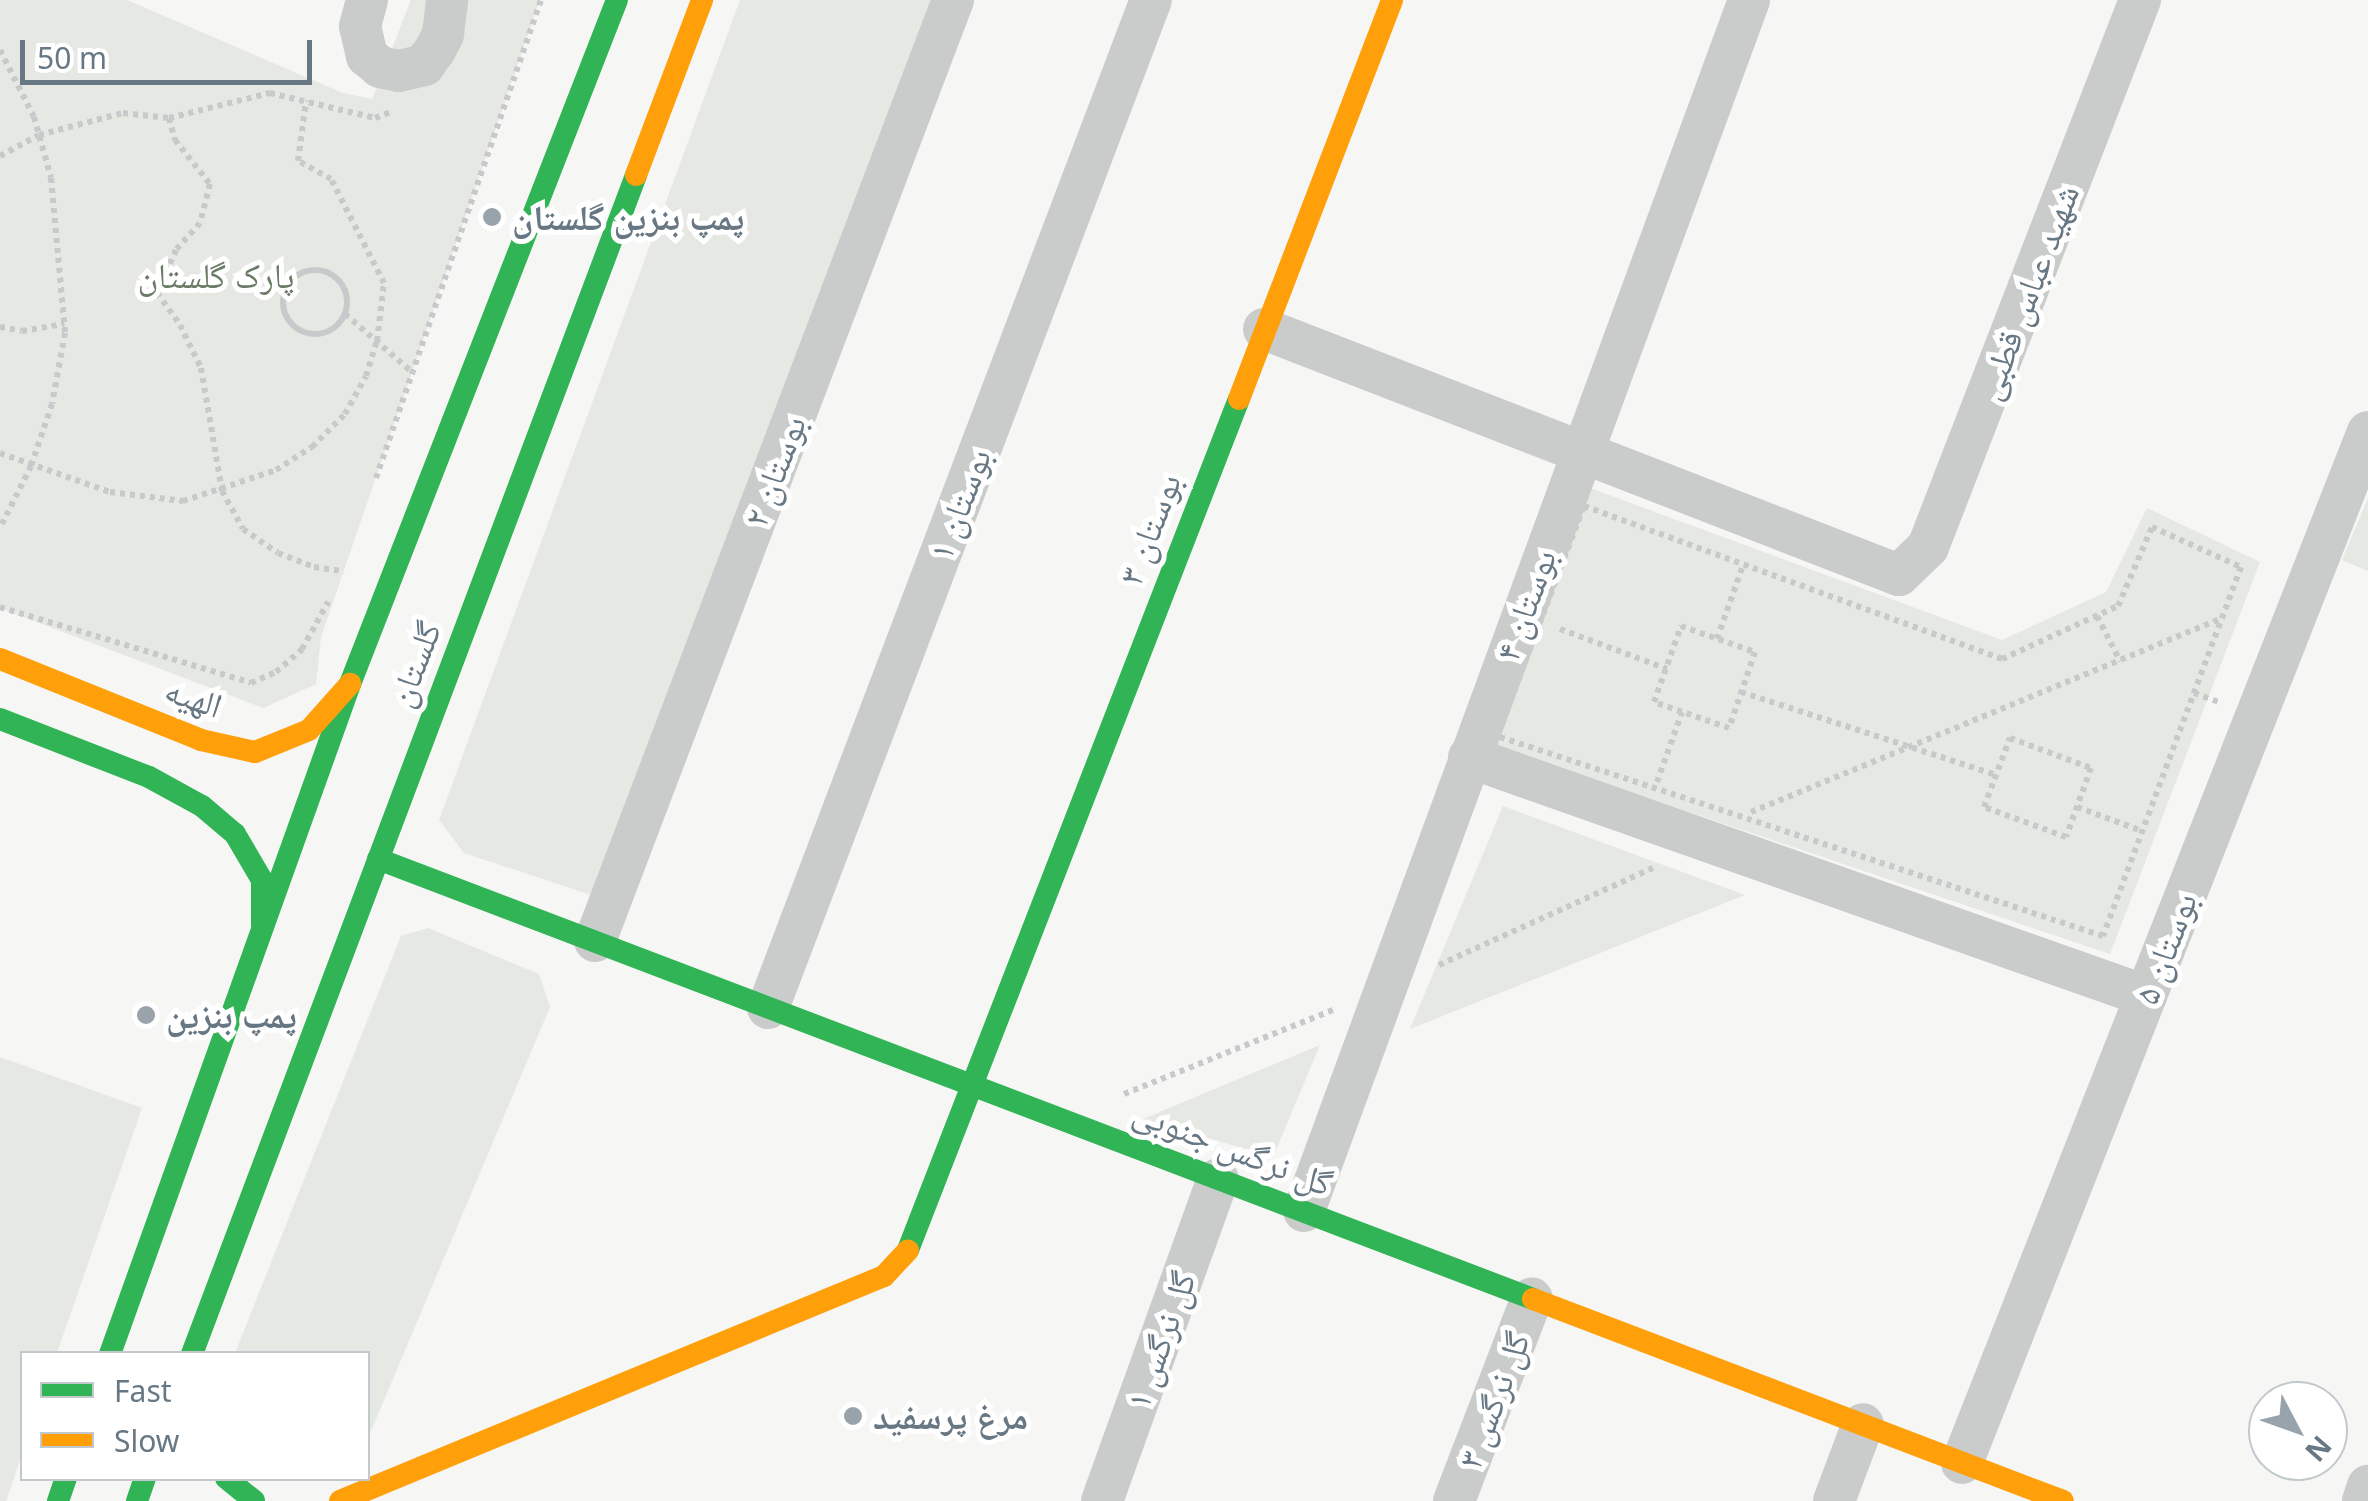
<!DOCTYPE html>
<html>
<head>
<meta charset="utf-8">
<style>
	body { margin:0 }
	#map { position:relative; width:2368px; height:1501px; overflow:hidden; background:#f6f6f5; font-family:"Noto Sans","Noto Naskh Arabic",sans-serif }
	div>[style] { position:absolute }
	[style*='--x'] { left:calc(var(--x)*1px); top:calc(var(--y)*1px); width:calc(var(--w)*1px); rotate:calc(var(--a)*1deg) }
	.green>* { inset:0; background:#e6e8e3 }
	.path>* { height:6px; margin-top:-3px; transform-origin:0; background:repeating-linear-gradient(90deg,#c8c9ca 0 5px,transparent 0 10px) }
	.path>.ring { margin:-3px; padding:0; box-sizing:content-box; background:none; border:6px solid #c8c9ca; border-radius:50% }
	.street>* { height:42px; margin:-21px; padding:0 21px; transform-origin:21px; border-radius:21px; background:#cacccc }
	.fast>* { height:22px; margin:-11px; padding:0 11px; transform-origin:11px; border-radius:11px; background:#30b455 }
	.slow>* { height:22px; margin:-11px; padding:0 11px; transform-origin:11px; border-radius:11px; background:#ff9f0a }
	.dots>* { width:28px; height:28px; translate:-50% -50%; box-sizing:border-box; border:5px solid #fff; border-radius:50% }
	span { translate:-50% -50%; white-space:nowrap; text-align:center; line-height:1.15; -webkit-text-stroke:10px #fff; paint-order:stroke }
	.poi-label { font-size:35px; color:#677783; font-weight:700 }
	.left { translate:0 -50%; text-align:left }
	.park-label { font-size:35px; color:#6a7b66 }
	.street-label { font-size:35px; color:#677783 }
	.legend { position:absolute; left:20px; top:1351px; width:350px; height:130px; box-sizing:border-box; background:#fff; border:2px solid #c2c9cd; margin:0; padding:12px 18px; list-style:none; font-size:30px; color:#677783 }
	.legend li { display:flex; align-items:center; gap:20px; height:50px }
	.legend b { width:50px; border:2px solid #c2c9cd }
	.north { position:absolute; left:2248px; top:1381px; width:100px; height:100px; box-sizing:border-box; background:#fff; border:2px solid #c2c9cd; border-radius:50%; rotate:131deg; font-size:28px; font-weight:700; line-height:40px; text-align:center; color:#677783 }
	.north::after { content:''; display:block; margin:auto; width:35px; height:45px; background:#99a3ab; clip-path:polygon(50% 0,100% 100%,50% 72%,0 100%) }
	.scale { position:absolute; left:20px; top:40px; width:292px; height:45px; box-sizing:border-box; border:5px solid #677783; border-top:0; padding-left:12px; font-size:30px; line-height:35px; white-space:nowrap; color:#677783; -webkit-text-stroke:8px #fff; paint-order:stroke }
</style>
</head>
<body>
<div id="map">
	<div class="green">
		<div style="clip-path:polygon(0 0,127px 0,343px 93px,372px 99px,411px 0,540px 0,321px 637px,316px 684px,263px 708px,0 608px)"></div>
		<div style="clip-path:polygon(740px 0,933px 0,594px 896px,464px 853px,439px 820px)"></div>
		<div style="clip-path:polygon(1582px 485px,2002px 640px,2106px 592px,2147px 508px,2260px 562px,2110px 954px,1481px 742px)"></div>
		<div style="clip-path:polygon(2368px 498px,2368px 571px,2342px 560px)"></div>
		<div style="clip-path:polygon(1503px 806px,1745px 895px,1410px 1029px)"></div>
		<div style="clip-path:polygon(428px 928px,539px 974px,550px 1007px,368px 1438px,368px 1354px,235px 1353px,401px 936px)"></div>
		<div style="clip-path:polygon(1320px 1045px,1273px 1157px,1143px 1119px)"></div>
		<div style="clip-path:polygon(0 1057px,142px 1108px,57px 1353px,22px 1354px,22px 1454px,6px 1501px,0 1501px)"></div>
	</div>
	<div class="path">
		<div style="--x:0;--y:50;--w:75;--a:63.1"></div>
		<div style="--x:34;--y:117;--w:63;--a:74.4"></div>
		<div style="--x:51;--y:178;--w:156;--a:84.8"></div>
		<div style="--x:65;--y:333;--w:72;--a:100.4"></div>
		<div style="--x:52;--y:404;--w:65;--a:108.7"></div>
		<div style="--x:31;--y:466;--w:69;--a:116.6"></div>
		<div style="--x:169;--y:118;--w:23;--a:75"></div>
		<div style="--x:175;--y:140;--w:56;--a:51.5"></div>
		<div style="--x:210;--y:184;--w:40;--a:104.4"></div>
		<div style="--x:200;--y:223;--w:36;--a:132"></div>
		<div style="--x:176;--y:250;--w:47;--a:113.8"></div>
		<div style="--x:157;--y:293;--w:39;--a:54"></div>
		<div style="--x:180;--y:325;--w:48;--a:64"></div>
		<div style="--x:201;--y:368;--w:125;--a:80.3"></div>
		<div style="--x:222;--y:491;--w:43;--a:61.1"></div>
		<div style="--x:243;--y:529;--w:42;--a:34.4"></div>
		<div style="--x:278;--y:553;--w:39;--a:21"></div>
		<div style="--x:314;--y:567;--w:30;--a:8"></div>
		<div style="--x:0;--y:156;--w:44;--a:-28.3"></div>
		<div style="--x:39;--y:135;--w:87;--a:-14.7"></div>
		<div style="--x:123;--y:113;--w:46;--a:6.2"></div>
		<div style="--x:169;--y:118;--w:104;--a:-13.9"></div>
		<div style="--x:270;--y:93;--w:108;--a:13.4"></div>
		<div style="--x:375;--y:118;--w:19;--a:-21"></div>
		<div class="ring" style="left:283px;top:270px;width:58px;height:58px"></div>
		<div style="--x:345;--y:314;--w:89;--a:40.9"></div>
		<div style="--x:0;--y:327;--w:22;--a:10"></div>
		<div style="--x:22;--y:331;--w:43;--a:-9.5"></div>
		<div style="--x:0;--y:453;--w:117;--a:19.5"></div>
		<div style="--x:110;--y:492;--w:74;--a:7"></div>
		<div style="--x:183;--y:501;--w:98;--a:-18.4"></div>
		<div style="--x:276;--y:470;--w:43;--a:-32.6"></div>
		<div style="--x:312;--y:447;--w:47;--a:-45"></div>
		<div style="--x:345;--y:414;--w:43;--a:-61.1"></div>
		<div style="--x:366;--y:376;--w:37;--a:-73"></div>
		<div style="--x:377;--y:341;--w:58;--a:-83.1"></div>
		<div style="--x:384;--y:283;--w:117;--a:-117"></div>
		<div style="--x:331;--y:179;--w:38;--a:-151"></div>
		<div style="--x:298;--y:161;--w:61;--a:-82.4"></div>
		<div style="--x:376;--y:478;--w:506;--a:-70.96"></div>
		<div style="--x:1584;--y:506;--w:445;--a:20.1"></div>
		<div style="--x:2002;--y:659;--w:128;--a:-24.6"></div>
		<div style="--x:2118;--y:606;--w:86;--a:-66.7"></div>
		<div style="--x:2152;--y:527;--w:98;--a:24.2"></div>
		<div style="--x:2241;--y:567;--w:394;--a:110.5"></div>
		<div style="--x:2103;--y:936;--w:638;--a:-161.74"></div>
		<div style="--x:1497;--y:736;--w:246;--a:-69.3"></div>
		<div style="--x:0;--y:607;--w:262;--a:16.8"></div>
		<div style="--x:251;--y:683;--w:27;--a:-24"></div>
		<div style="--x:276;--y:672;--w:35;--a:-41"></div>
		<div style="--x:302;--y:649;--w:54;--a:-61"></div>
		<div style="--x:2097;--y:616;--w:51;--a:62.9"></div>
		<div style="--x:1681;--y:626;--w:78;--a:19.4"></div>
		<div style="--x:1755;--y:652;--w:80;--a:108.9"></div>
		<div style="--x:1729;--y:728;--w:79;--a:-160.9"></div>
		<div style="--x:1654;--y:702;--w:81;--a:-70.4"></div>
		<div style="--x:1560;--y:629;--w:114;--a:20.5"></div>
		<div style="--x:1717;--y:639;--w:78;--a:-70.6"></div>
		<div style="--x:1741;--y:692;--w:268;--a:18"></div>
		<div style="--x:2194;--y:693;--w:30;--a:20"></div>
		<div style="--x:2010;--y:738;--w:86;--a:20.3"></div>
		<div style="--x:2091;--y:768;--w:73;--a:109.9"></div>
		<div style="--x:2066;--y:837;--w:87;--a:-159.9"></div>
		<div style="--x:1984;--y:807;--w:74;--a:-69.4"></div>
		<div style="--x:1657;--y:782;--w:74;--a:-70.3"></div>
		<div style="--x:2077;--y:807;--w:69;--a:20.3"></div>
		<div style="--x:1751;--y:812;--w:507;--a:-22.37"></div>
		<div style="--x:1439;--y:965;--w:237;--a:-24.4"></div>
		<div style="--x:1124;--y:1094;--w:227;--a:-21.9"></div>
	</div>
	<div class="street">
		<div style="--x:367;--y:0;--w:27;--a:105"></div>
		<div style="--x:360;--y:26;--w:31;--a:77"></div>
		<div style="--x:367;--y:56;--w:17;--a:40"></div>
		<div style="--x:380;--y:67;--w:19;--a:12"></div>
		<div style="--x:399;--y:71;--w:26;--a:-13"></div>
		<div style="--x:424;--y:65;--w:19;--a:-54"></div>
		<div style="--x:435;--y:50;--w:18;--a:-63"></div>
		<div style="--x:443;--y:34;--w:34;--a:-83"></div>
		<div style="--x:1264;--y:329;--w:681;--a:21.18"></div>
		<div style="--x:1899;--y:575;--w:40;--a:-44"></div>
		<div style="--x:1928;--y:547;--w:587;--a:-68.82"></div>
		<div style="--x:1469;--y:757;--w:718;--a:19.44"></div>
		<div style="--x:595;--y:941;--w:1007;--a:-69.17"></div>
		<div style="--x:768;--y:1008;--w:1078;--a:-69.2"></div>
		<div style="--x:1304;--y:1211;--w:1290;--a:-69.82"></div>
		<div style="--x:1962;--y:1463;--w:1108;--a:-68.51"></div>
		<div style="--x:1102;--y:1501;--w:342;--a:-70.2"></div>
		<div style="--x:1454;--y:1501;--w:217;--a:-69"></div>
		<div style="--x:1834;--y:1501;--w:82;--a:-69.4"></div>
		<div style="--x:2363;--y:1501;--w:16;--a:-72"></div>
	</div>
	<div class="fast">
		<div style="--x:0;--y:719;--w:160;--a:21.3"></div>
		<div style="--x:149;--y:777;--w:60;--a:28.7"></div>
		<div style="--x:202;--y:806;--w:43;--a:40.3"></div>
		<div style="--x:235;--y:834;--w:53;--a:59.6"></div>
		<div style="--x:262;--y:880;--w:44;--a:90"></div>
		<div style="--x:378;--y:859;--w:1236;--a:20.85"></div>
		<div style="--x:908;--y:1250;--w:913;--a:-68.75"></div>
		<div style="--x:110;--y:1354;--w:712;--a:-70.29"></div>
		<div style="--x:350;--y:684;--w:734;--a:-68.68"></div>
		<div style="--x:192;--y:1354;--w:1260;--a:-69.36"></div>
		<div style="--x:226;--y:1478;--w:36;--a:39"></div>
		<div style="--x:58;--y:1501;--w:24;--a:-71"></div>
		<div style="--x:137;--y:1501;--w:24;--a:-71"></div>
	</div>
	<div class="slow">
		<div style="--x:636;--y:175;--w:187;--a:-69.3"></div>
		<div style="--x:1239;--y:399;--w:427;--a:-69"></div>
		<div style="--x:0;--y:659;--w:217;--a:21.9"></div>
		<div style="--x:201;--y:740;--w:55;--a:12.5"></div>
		<div style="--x:255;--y:752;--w:58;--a:-22.2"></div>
		<div style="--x:309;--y:730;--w:62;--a:-48.3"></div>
		<div style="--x:1533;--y:1299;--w:567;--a:20.86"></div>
		<div style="--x:340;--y:1501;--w:589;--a:-22.47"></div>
		<div style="--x:884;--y:1276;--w:35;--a:-47"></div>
	</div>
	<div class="dots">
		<div style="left:492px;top:217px;background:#99a3ab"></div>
		<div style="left:146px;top:1015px;background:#99a3ab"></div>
		<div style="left:853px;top:1416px;background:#99a3ab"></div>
	</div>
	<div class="poi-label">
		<span class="left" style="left:512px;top:217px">پمپ بنزین گلستان</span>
		<span class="left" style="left:166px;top:1015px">پمپ بنزین</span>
		<span class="left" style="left:873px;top:1416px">مرغ پرسفید</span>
	</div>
	<div class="park-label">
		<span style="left:216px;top:275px">پارک گلستان</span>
	</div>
	<div class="street-label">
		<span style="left:2027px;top:292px;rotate:-69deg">شهید عباس قطبی</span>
		<span style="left:774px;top:471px;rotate:-69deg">بوستان ۲</span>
		<span style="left:959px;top:504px;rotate:-69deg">بوستان ۱</span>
		<span style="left:1149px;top:529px;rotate:-69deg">بوستان ۳</span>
		<span style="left:1525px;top:605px;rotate:-70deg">بوستان ۴</span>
		<span style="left:414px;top:664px;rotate:-69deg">گلستان</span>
		<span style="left:194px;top:697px;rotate:19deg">الهیه</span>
		<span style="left:2165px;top:948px;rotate:-69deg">بوستان ۵</span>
		<span style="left:1233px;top:1147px;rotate:21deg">گل نرگس جنوبی</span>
		<span style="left:1160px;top:1340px;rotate:-70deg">گل نرگس ۱</span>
		<span style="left:1493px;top:1400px;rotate:-69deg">گل نرگس ۳</span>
	</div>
	<ul class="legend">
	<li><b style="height:12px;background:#30b455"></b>Fast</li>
	<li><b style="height:12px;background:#ff9f0a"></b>Slow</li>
	</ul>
	<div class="north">N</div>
	<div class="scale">50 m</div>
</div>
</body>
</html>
